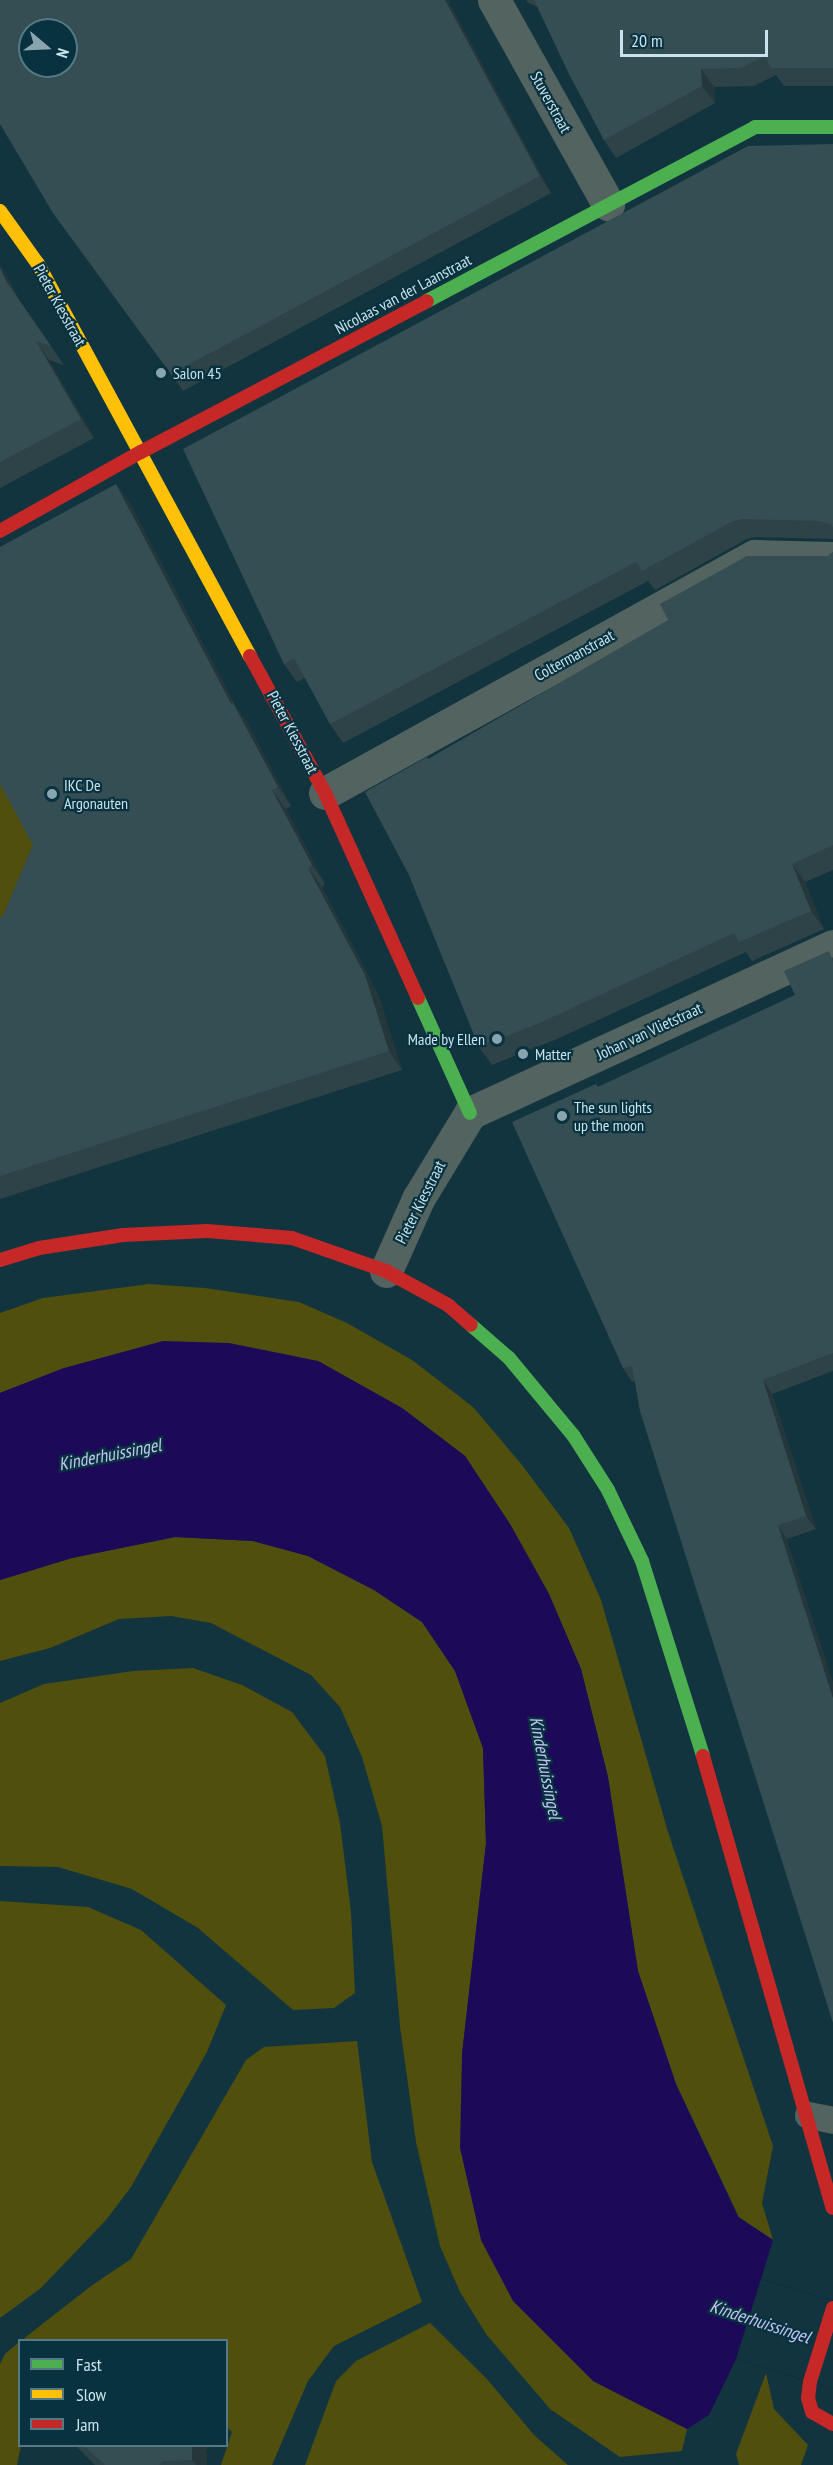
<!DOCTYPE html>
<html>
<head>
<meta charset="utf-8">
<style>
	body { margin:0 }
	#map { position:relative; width:833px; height:2465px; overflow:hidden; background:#12343e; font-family:"PT Sans Narrow",sans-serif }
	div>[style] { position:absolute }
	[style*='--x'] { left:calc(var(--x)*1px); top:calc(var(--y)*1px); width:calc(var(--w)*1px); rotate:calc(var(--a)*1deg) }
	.green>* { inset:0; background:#504f0e }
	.water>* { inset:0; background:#1c0957 }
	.pier>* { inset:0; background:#12343e }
	.lane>* { height:27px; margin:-13.5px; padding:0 13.5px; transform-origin:13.5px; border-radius:13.5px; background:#536460 }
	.street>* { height:33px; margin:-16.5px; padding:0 16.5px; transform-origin:16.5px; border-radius:16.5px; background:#536460 }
	.fast>* { height:14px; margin:-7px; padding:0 7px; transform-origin:7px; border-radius:7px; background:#4caf50 }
	.slow>* { height:14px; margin:-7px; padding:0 7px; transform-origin:7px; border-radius:7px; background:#ffc107 }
	.jam>* { height:14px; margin:-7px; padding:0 7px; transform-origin:7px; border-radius:7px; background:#c62828 }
	.wall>* { inset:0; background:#2e4348 }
	.shaded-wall>* { inset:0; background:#25373b }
	.building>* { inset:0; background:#354e54 }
	.dots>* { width:16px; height:16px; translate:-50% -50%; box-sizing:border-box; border:3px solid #08323f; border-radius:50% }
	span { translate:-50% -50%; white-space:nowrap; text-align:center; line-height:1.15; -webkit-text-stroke:4.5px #08323f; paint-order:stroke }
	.street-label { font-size:16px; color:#c9e3ed }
	.poi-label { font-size:16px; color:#c9e3ed }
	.left { translate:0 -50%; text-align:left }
	.right { translate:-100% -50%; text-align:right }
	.water-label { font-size:18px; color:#c4c5f4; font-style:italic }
	.legend { position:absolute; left:18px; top:2339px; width:210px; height:108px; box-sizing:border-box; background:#08323f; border:2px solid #557985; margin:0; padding:8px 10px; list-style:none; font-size:18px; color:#c9e3ed }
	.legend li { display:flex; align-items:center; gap:12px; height:30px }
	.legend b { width:30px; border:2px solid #557985 }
	.north { position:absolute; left:18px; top:18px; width:60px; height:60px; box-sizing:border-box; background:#08323f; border:2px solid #557985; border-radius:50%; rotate:109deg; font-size:16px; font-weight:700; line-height:24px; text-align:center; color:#c9e3ed }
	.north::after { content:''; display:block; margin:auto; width:21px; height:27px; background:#89a6b0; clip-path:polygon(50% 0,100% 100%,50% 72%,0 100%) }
	.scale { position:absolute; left:620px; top:30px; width:148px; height:27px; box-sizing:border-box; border:3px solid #c9e3ed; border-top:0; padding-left:8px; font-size:18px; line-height:21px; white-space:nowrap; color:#c9e3ed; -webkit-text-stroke:4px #08323f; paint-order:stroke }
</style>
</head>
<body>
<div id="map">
	<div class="green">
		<div style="clip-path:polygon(0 778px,46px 864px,0 940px)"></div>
		<div style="clip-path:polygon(149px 1284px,205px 1288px,299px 1302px,347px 1323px,412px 1360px,473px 1407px,522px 1465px,569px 1528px,601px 1600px,668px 1832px,773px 2146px,762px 2203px,773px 2240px,739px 2217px,676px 2084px,638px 1971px,608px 1777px,581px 1669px,549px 1594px,510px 1524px,465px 1456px,402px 1408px,318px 1361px,64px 1368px,0 1393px,0 1313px,43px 1298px)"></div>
		<div style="clip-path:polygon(175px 1537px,253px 1541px,308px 1556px,374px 1590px,422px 1622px,455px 1671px,483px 1748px,486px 1843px,462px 2054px,593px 2381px,687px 2429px,682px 2451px,620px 2457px,550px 2409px,486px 2334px,460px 2292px,440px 2246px,416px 2142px,400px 2026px,382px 1826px,362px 1757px,340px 1707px,311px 1675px,211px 1623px,171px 1616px,119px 1619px,50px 1648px,0 1661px,0 1580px,72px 1558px)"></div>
		<div style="clip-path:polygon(193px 1668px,242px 1685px,292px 1712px,325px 1756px,340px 1823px,351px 1912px,355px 1993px,334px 2008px,293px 2010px,198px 1928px,132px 1889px,58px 1867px,0 1866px,0 1703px,44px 1684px,133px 1671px)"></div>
		<div style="clip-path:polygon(0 1901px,88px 1907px,141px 1930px,226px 2005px,207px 2052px,131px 2187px,106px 2220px,41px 2288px,0 2318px)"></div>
		<div style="clip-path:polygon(357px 2041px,372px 2162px,422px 2302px,334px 2346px,308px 2381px,272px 2465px,221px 2465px,232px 2432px,227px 2427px,226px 2340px,22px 2340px,91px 2286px,131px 2259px,246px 2060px,264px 2047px)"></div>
		<div style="clip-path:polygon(430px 2323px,487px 2379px,534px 2435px,568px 2465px,305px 2465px,336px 2381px,356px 2361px)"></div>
		<div style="clip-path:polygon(19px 2342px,21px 2446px,17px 2465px,0 2465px,0 2364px,5px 2354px)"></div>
		<div style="clip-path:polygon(766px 2373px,774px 2409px,808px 2445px,801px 2465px,739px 2465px,736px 2454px)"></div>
	</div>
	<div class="water">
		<div style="clip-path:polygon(163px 1341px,229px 1343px,318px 1361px,402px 1408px,465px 1456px,510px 1524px,549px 1594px,581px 1669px,608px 1777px,638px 1971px,676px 2084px,738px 2217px,773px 2240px,761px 2279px,833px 2301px,833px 2389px,736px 2359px,709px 2415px,687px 2429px,593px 2381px,513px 2301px,481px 2240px,460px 2148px,462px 2054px,486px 1843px,483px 1748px,455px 1671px,422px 1622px,374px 1590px,308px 1556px,253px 1541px,175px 1537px,72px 1558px,0 1580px,0 1393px,64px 1368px)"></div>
	</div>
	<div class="pier">
		<div style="clip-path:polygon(761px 2279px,833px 2301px,833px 2389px,736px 2359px)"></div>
	</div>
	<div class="lane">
		<div style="--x:808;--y:2115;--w:25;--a:11"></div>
	</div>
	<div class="street">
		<div style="--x:494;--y:0;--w:234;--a:60.8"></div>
		<div style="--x:325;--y:793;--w:491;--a:-28.9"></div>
		<div style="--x:755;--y:556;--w:78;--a:1.5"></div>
		<div style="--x:386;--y:1271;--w:79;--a:-66"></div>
		<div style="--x:418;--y:1199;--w:100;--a:-58.8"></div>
		<div style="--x:470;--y:1113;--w:400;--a:-24.7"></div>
	</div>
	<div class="fast">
		<div style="--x:427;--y:301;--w:371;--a:-27.9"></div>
		<div style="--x:755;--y:127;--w:78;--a:0"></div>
		<div style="--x:418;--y:998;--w:126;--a:65.7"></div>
		<div style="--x:471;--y:1325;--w:50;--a:41"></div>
		<div style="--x:509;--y:1358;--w:100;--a:50.3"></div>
		<div style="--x:573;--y:1435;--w:65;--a:57.5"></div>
		<div style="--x:608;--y:1490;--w:79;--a:64.4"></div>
		<div style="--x:642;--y:1561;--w:204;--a:72.6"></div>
	</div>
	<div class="slow">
		<div style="--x:0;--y:211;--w:65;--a:54.4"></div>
		<div style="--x:38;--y:264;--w:446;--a:61.6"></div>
	</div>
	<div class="jam">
		<div style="--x:0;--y:531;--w:162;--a:-29.3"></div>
		<div style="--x:141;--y:452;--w:323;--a:-27.8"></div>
		<div style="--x:250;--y:656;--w:156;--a:61.3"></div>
		<div style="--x:325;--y:793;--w:225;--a:65.6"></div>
		<div style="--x:0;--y:1260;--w:41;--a:-17.1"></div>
		<div style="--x:39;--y:1248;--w:85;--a:-8.8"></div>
		<div style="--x:123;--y:1235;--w:84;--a:-2.7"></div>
		<div style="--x:207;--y:1231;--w:85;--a:4.7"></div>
		<div style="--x:292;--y:1238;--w:100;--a:19.3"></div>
		<div style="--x:386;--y:1271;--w:71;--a:28.7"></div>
		<div style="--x:448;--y:1305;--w:30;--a:41"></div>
		<div style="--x:703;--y:1756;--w:470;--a:74"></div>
		<div style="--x:833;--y:2308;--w:77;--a:107.3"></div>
		<div style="--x:810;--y:2382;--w:16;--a:97"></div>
		<div style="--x:808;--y:2398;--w:15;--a:74"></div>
		<div style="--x:812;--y:2412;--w:24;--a:30"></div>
	</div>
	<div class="wall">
		<div style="clip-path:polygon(0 0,448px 0,551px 193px,183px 391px,53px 213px)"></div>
		<div style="clip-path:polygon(526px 0,833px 0,833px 86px,784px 86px,776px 75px,754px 86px,714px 87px,715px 103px,616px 158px,604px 140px,538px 7px,528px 3px)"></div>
		<div style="clip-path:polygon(833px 144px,833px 539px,755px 537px,747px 539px,655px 590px,648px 581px,343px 743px,330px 724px,305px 678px,297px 682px,284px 664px)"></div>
		<div style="clip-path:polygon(0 266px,10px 281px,19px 300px,64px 365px,49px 360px,94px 438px,0 488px)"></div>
		<div style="clip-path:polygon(130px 503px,236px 707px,247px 722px,291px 806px,286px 809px,325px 884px,322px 887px,378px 994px,402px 1070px,0 1199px,0 917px,3px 916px,33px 845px)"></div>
		<div style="clip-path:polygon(833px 552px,833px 870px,805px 882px,824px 929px,752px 961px,746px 952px,557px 1039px,492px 1065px,479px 1047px,409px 875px,429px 759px,828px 556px)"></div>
		<div style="clip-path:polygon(833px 957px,833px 1371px,772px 1394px,816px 1529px,787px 1539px,635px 1381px,632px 1382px,623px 1368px,598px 1087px,795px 995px)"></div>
		<div style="clip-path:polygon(75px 2445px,211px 2445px,206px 2450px,207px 2465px,95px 2465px)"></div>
	</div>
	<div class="shaded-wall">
		<div style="clip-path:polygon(445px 0,448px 0,551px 193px,540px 176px)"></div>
		<div style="clip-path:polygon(701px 69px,714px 87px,715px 103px,702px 86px)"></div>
		<div style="clip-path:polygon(0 266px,10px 281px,19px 300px,64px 365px,6px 281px,0 268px)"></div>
		<div style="clip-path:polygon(36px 341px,49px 360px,94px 438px,81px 419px)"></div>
		<div style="clip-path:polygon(116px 484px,130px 503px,236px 707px,247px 722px,291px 806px,278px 787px,231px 704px)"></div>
		<div style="clip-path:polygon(272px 790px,286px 809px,325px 884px,312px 865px)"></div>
		<div style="clip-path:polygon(792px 864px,805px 882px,824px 929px,811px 911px)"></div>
		<div style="clip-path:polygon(308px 868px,322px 887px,378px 994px,402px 1070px,389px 1051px)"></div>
		<div style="clip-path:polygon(763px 1380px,772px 1394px,816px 1529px,806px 1516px)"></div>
		<div style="clip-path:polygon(778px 1525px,787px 1539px,833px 1682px,833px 1698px)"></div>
		<div style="clip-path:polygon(192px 2445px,211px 2445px,206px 2450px,207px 2465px,196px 2465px,192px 2460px)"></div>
	</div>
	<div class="building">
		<div style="clip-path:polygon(evenodd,0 0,445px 0,540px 176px,171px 374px,53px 213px,0 124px,0 0,30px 30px,66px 30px,66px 66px,30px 66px,30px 30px)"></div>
		<div style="clip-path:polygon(534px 0,833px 0,833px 68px,771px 68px,765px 56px,741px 68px,701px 69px,702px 86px,604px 140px,569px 74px)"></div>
		<div style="clip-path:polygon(833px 144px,833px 527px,830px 524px,820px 521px,742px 519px,733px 521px,642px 571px,636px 562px,330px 724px,294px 658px,284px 664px,183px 449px,748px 146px)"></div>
		<div style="clip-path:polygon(0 268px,6px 281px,51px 346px,36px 341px,81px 419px,0 462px)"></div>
		<div style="clip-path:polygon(116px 484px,231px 704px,233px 703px,278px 787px,272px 790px,312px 865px,308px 868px,365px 975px,389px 1051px,0 1176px,0 917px,3px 916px,33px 845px,0 784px,0 547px)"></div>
		<div style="clip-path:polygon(833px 552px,833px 845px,792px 864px,811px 911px,739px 942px,734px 933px,544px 1021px,479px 1047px,409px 875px,365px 792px,427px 757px,428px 759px,668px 620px,660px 604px,747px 556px,828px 556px)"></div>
		<div style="clip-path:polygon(829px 951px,833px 962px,833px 1353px,763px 1380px,806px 1516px,778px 1525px,833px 1698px,833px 2023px,640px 1411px,632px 1366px,623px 1368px,512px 1122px,596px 1084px,598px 1087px,795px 995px,784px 971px)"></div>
		<div style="clip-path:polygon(83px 2445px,192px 2445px,192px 2460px,163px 2461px,159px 2465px,105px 2465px)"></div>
	</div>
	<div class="dots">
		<div style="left:161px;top:373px;background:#89a6b0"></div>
		<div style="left:52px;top:794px;background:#89a6b0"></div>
		<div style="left:497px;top:1039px;background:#89a6b0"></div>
		<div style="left:523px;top:1054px;background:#89a6b0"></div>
		<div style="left:562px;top:1116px;background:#89a6b0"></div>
	</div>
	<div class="street-label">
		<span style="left:551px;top:102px;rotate:61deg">Stuverstraat</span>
		<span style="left:403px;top:294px;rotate:-28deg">Nicolaas van der Laanstraat</span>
		<span style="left:60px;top:305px;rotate:61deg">Pieter Kiesstraat</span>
		<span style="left:574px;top:655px;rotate:-29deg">Coltermanstraat</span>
		<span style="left:293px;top:732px;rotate:62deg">Pieter Kiesstraat</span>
		<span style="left:649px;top:1031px;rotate:-25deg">Johan van Vlietstraat</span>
		<span style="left:420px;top:1202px;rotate:-63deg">Pieter Kiesstraat</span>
	</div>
	<div class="poi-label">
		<span class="left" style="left:173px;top:373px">Salon 45</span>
		<span class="left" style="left:64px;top:794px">IKC De<br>Argonauten</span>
		<span class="right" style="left:485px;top:1039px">Made by Ellen</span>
		<span class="left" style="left:535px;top:1054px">Matter</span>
		<span class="left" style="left:574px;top:1116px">The sun lights<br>up the moon</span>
	</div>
	<div class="water-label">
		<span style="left:110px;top:1455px;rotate:-11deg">Kinderhuissingel</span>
		<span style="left:545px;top:1768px;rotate:79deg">Kinderhuissingel</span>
		<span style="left:760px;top:2322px;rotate:18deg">Kinderhuissingel</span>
	</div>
	<ul class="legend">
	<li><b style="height:8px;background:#4caf50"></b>Fast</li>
	<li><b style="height:8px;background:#ffc107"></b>Slow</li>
	<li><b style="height:8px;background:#c62828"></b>Jam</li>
	</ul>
	<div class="north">N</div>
	<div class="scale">20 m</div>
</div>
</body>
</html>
